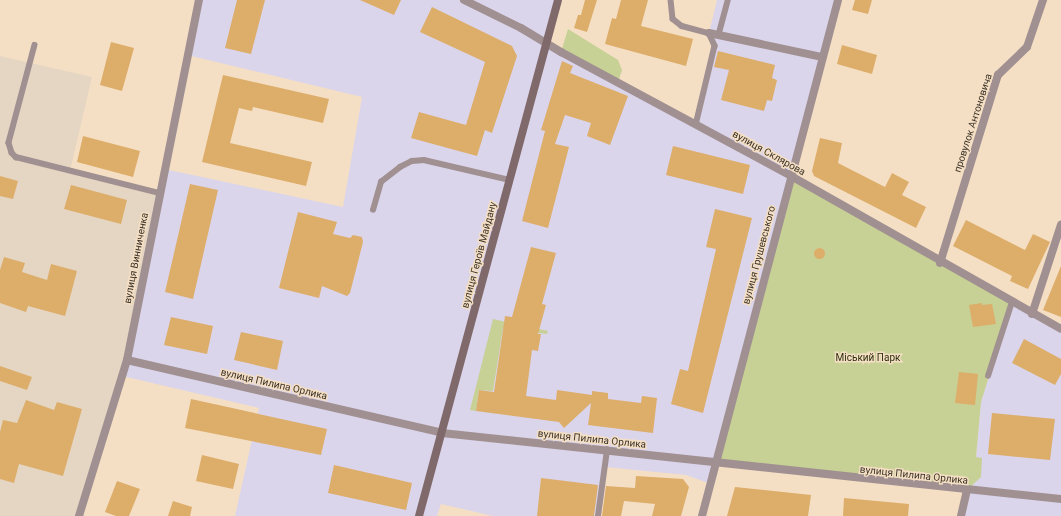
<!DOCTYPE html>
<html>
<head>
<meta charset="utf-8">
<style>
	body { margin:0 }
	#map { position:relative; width:1061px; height:516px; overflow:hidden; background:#f5dfc4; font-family:Roboto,sans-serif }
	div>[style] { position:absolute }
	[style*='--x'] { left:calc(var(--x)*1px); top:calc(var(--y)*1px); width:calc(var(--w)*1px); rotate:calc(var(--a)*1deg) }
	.commercial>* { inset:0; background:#dbd5eb }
	.industrial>* { inset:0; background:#e5d6c4 }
	.green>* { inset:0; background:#c7d095 }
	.building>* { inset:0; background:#ddad6a }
	.round { border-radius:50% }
	.lane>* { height:5.5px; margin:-2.75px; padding:0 2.75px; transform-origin:2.75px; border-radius:2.75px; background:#a09091 }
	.street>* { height:8px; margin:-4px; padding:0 4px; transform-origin:4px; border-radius:4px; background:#a09091 }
	.secondary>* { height:8px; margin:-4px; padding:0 4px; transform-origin:4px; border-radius:4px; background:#80696b }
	span { translate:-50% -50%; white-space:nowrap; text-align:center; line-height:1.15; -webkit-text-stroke:3px #f5dfc4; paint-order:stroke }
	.street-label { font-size:10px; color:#3a3227 }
	.park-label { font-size:10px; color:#2b2f0d }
</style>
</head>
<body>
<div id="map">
	<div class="commercial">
		<div style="clip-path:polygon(199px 0,459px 0,541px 41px,464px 0,558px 0,546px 43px,696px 125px,715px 46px,709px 33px,717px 0,838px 0,711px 484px,686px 475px,605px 467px,597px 516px,493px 516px,441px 504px,437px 516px,235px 516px,259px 408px,122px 376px,164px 169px,343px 207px,362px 97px,187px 55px)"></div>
		<div style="clip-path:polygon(1012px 302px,1061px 329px,1061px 516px,961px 516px,976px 457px,981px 402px)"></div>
	</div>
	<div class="industrial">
		<div style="clip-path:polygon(0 56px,92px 77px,70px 171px,159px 193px,131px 342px,79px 516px,0 516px)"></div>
	</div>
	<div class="green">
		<div style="clip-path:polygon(568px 29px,618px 60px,622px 70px,618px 82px,561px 52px)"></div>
		<div style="clip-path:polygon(791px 176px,1012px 302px,981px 402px,976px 457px,982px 458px,981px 477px,967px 490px,716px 463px)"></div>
		<div style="clip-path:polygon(493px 319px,548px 331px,547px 334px,503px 328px,493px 391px,479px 390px,476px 411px,470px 410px)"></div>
	</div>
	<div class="building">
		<div style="clip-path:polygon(237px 0,265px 0,251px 54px,225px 48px)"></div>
		<div style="clip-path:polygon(360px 0,401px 0,394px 15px)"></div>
		<div style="clip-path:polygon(585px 0,597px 0,587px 32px,574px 28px,578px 15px,581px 15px)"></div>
		<div style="clip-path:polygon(621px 0,648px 0,641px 26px,693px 39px,686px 66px,605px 44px,612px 18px,616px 19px)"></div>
		<div style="clip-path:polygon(855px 0,872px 0,868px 14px,852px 10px)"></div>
		<div style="clip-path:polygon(432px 7px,512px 46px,517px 56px,492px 133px,485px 130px,477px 156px,411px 138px,419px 112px,466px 125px,485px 62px,420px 32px)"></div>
		<div style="clip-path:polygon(111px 42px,134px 48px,122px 91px,100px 85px)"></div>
		<div style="clip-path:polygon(842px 45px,877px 55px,872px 74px,837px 64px)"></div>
		<div style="clip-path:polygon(718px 51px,775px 65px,772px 78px,777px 80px,772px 101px,767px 100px,764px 111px,721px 100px,729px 70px,714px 67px)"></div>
		<div style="clip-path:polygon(562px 61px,573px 66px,570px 73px,628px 96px,610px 145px,587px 136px,591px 123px,565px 115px,555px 144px,569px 147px,548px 228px,522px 221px,545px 131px,541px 130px)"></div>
		<div style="clip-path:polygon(223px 75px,329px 99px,323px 123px,253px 107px,252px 111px,239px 108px,230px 143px,312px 162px,306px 186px,202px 162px)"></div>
		<div style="clip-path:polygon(83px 136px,140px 151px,133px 177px,77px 162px)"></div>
		<div style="clip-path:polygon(820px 138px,842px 143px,838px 163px,885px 187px,892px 173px,909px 182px,902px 195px,926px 207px,916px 228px,814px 176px,812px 171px)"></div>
		<div style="clip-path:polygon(673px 146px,750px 165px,743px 194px,666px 175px)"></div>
		<div style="clip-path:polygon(0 176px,18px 181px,13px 199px,0 196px)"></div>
		<div style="clip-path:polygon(190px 184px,218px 190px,193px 299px,165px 292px)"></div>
		<div style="clip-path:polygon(71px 185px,127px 200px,121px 224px,64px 209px)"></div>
		<div style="clip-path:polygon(715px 209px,752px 218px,703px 413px,671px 404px,680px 369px,688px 371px,716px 249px,706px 247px)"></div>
		<div style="clip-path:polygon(298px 212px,337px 222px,333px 234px,350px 238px,353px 235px,362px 237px,363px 242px,350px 293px,347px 296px,322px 286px,319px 298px,279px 288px)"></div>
		<div style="clip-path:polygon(966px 220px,1025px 250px,1033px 234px,1050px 242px,1028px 289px,1010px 281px,1012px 276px,953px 246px)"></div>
		<div style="clip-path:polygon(531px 247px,556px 253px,542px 304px,546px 305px,538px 334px,541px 334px,538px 351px,532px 350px,526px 396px,556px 400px,557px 390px,592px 395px,592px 391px,608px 393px,608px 399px,641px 403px,642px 396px,657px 398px,653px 433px,588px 425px,591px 403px,564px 428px,559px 422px,476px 411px,479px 390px,494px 392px,505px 316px,512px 317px)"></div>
		<div class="round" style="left:813.5px;top:247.5px;width:11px;height:11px"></div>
		<div style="clip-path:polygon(4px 257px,25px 263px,22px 272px,47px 280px,51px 264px,77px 271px,65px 316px,28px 306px,26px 312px,0 303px,0 270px)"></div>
		<div style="clip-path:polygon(1061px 266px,1061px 317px,1043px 310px)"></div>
		<div style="clip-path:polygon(982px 303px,982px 305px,992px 304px,996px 324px,973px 327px,969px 305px)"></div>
		<div style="clip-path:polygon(171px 317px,213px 326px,207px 354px,164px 345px)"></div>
		<div style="clip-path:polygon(241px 332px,283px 341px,277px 370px,234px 360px)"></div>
		<div style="clip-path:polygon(1024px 339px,1061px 359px,1061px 374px,1055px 385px,1012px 363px)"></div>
		<div style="clip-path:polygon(0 366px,32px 377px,27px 390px,0 381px)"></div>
		<div style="clip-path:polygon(959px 372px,978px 374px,975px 405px,955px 403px)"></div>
		<div style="clip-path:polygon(191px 399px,327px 429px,321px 455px,185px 428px)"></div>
		<div style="clip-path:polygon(26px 400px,54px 410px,57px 402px,82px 409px,63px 476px,19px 464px,14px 483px,0 479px,0 432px,3px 420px,17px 423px)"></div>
		<div style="clip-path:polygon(992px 413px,1055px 419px,1050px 460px,988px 454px)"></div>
		<div style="clip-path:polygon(202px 455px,239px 464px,233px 489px,196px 481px)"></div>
		<div style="clip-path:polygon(334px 465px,412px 483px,406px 510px,328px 493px)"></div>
		<div style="clip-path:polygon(636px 476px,683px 479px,689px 487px,681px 516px,652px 516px,655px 504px,624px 501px,621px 516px,602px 516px,606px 486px,635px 488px)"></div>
		<div style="clip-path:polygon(541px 478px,598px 485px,594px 516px,537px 516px)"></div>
		<div style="clip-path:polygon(117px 481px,140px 489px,129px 516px,116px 516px,105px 512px)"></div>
		<div style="clip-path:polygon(735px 487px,811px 495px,808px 516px,727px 516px)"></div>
		<div style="clip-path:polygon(844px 498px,909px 504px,908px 516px,843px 516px)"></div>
		<div style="clip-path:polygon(173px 501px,192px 507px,190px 516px,168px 516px)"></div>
	</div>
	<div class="lane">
		<div style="--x:671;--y:0;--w:19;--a:84"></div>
		<div style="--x:673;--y:19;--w:11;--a:38"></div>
		<div style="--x:682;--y:26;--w:28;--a:15"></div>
		<div style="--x:709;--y:33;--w:14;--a:65"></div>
		<div style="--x:715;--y:46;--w:81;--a:103.5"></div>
		<div style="--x:719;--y:33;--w:34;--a:-75"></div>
		<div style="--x:35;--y:45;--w:101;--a:104.9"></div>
		<div style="--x:9;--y:143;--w:10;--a:73"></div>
		<div style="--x:12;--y:153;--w:6;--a:45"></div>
		<div style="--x:16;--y:157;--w:147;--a:14.1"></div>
		<div style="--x:373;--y:210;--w:29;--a:-74"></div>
		<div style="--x:381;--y:182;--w:24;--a:-38"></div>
		<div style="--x:400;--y:167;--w:13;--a:-27"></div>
		<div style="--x:412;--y:161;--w:12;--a:-5"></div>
		<div style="--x:424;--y:160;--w:88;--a:13.1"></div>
		<div style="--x:988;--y:376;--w:78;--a:-72"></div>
		<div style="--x:598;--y:516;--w:67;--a:-82.2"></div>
	</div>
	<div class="street">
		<div style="--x:464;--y:0;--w:64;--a:26.2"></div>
		<div style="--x:521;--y:28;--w:47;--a:31"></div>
		<div style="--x:561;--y:52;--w:261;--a:28.3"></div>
		<div style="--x:791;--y:176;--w:310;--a:29.5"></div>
		<div style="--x:709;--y:33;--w:116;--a:12"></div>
		<div style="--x:940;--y:263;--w:197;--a:-72.9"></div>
		<div style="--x:998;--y:75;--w:40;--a:-44"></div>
		<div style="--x:1027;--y:47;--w:50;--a:-71.2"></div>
		<div style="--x:1032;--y:314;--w:94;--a:-72"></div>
		<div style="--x:127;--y:360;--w:323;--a:13"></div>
		<div style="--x:442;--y:433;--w:623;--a:6.09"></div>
		<div style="--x:79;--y:516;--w:163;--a:-72.9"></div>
		<div style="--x:127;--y:360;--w:367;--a:-78.7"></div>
		<div style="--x:702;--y:516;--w:534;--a:-75.23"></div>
		<div style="--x:961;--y:516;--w:27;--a:-77"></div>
	</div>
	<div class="secondary">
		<div style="--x:419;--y:516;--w:534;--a:-74.92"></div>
	</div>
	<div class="street-label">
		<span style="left:973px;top:123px;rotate:-72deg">провулок Антоновича</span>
		<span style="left:769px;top:153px;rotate:29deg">вулиця Склярова</span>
		<span style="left:479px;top:255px;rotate:-75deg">вулиця Героїв Майдану</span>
		<span style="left:759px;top:255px;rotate:-75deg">вулиця Грушевського</span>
		<span style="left:136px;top:258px;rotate:-79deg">вулиця Винниченка</span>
		<span style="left:274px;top:384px;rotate:13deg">вулиця Пилипа Орлика</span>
		<span style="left:592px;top:439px;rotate:6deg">вулиця Пилипа Орлика</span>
		<span style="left:914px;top:475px;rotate:6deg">вулиця Пилипа Орлика</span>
	</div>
	<div class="park-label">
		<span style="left:868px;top:358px">Міський Парк</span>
	</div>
</div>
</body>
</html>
